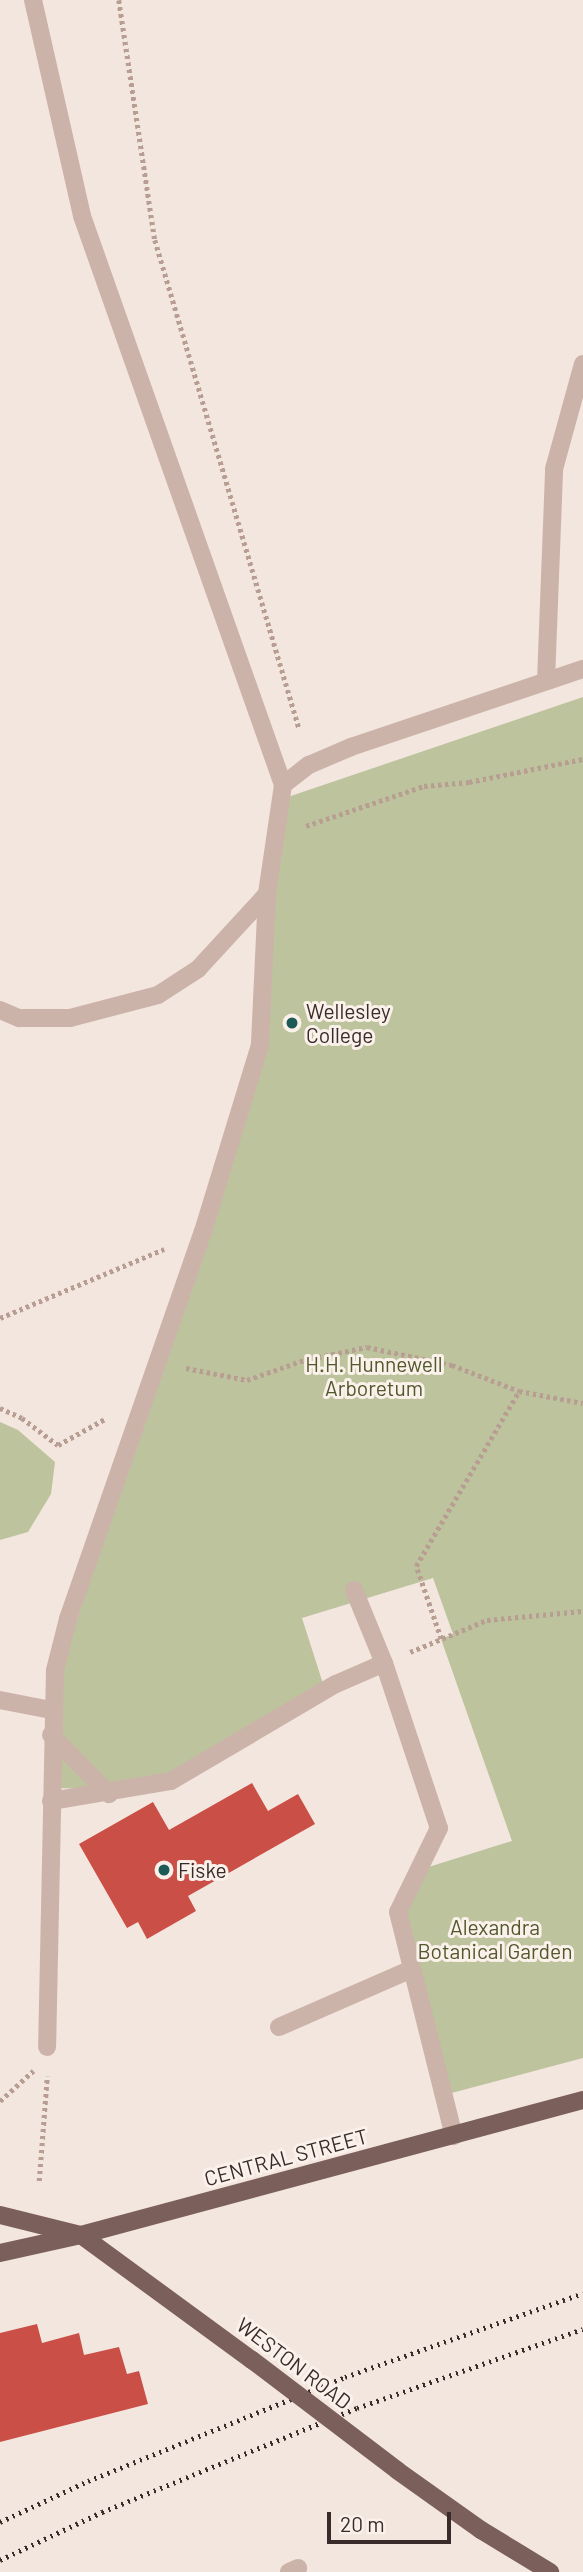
<!DOCTYPE html>
<html>
<head>
<meta charset="utf-8">
<style>
	body { margin:0 }
	#map { position:relative; width:583px; height:2572px; overflow:hidden; background:#f3e6de; font-family:Barlow,sans-serif }
	div>[style] { position:absolute }
	[style*='--x'] { left:calc(var(--x)*1px); top:calc(var(--y)*1px); width:calc(var(--w)*1px); rotate:calc(var(--a)*1deg) }
	.green>* { inset:0; background:#bdc39d }
	.building>* { inset:0; background:#ca4f46 }
	.path>* { height:4.5px; margin-top:-2.25px; transform-origin:0; background:repeating-linear-gradient(90deg,#b89d93 0 3.5px,transparent 0 7px) }
	.minor>* { height:18px; margin:-9px; padding:0 9px; transform-origin:9px; border-radius:9px; background:#ccb3a9 }
	.major>* { height:18px; margin:-9px; padding:0 9px; transform-origin:9px; border-radius:9px; background:#7b5f5a }
	.rail>* { height:5px; margin-top:-2.5px; transform-origin:0; background:repeating-linear-gradient(90deg,#392b29 0 2px,transparent 0 7px) }
	.major-bridge>* { height:18px; margin:-9px; padding:0 9px; transform-origin:9px; border-radius:9px; background:#7b5f5a }
	.dots>* { width:19px; height:19px; translate:-50% -50%; box-sizing:border-box; border:4px solid #fbf1eb; border-radius:50% }
	span { translate:-50% -50%; white-space:nowrap; text-align:center; line-height:1.15; -webkit-text-stroke:6px #fbf1eb; paint-order:stroke }
	.poi-label { font-size:21px; color:#392b29 }
	.left { translate:0 -50%; text-align:left }
	.park-label { font-size:21px; color:#50582c }
	.street-label { font-size:21px; color:#392b29 }
	.scale { position:absolute; left:327px; top:2512px; width:124px; height:32px; box-sizing:border-box; border:4px solid #392b29; border-top:0; padding-left:9px; font-size:21px; line-height:24px; white-space:nowrap; color:#392b29; -webkit-text-stroke:5px #fbf1eb; paint-order:stroke }
</style>
</head>
<body>
<div id="map">
	<div class="green">
		<div style="clip-path:polygon(583px 697px,583px 2058px,444px 2095px,398px 1912px,419px 1870px,512px 1841px,441px 1639px,453px 1634px,433px 1578px,302px 1618px,325px 1690px,171px 1781px,118px 1789px,51px 1788px,52px 1698px,260px 1045px,279px 800px)"></div>
		<div style="clip-path:polygon(0 1422px,18px 1430px,55px 1462px,51px 1494px,28px 1532px,0 1540px)"></div>
	</div>
	<div class="building">
		<div style="clip-path:polygon(252px 1783px,268px 1811px,298px 1794px,315px 1824px,188px 1896px,196px 1911px,147px 1939px,138px 1922px,127px 1928px,79px 1844px,153px 1802px,169px 1830px)"></div>
		<div style="clip-path:polygon(37px 2324px,42px 2343px,79px 2333px,84px 2355px,119px 2347px,127px 2374px,139px 2371px,148px 2404px,0 2442px,0 2333px)"></div>
	</div>
	<div class="path">
		<div style="--x:119;--y:0;--w:243;--a:81.5"></div>
		<div style="--x:155;--y:240;--w:509;--a:73.56"></div>
		<div style="--x:306;--y:826;--w:125;--a:-18.7"></div>
		<div style="--x:424;--y:786;--w:45;--a:-5.1"></div>
		<div style="--x:469;--y:782;--w:116;--a:-11.4"></div>
		<div style="--x:0;--y:1318;--w:178;--a:-22.8"></div>
		<div style="--x:186;--y:1368;--w:62;--a:11.1"></div>
		<div style="--x:247;--y:1380;--w:60;--a:-19.3"></div>
		<div style="--x:304;--y:1360;--w:64;--a:-11.7"></div>
		<div style="--x:367;--y:1347;--w:87;--a:12"></div>
		<div style="--x:452;--y:1365;--w:72;--a:21.2"></div>
		<div style="--x:0;--y:1408;--w:24;--a:24"></div>
		<div style="--x:22;--y:1418;--w:45;--a:36.9"></div>
		<div style="--x:58;--y:1445;--w:54;--a:-29"></div>
		<div style="--x:441;--y:1639;--w:77;--a:-108.9"></div>
		<div style="--x:416;--y:1566;--w:203;--a:-59.5"></div>
		<div style="--x:519;--y:1391;--w:65;--a:10.6"></div>
		<div style="--x:410;--y:1652;--w:83;--a:-22.6"></div>
		<div style="--x:487;--y:1620;--w:96;--a:-5.4"></div>
		<div style="--x:0;--y:2101;--w:45;--a:-42.3"></div>
		<div style="--x:39;--y:2181;--w:105;--a:-85.6"></div>
	</div>
	<div class="minor">
		<div style="--x:33;--y:0;--w:221;--a:77.2"></div>
		<div style="--x:82;--y:216;--w:603;--a:70.54"></div>
		<div style="--x:283;--y:785;--w:110;--a:98.4"></div>
		<div style="--x:267;--y:894;--w:151;--a:92.7"></div>
		<div style="--x:260;--y:1045;--w:195;--a:107"></div>
		<div style="--x:203;--y:1231;--w:411;--a:109.2"></div>
		<div style="--x:68;--y:1619;--w:53;--a:104.3"></div>
		<div style="--x:55;--y:1670;--w:377;--a:91.2"></div>
		<div style="--x:546;--y:681;--w:212;--a:-87.8"></div>
		<div style="--x:554;--y:469;--w:109;--a:-74.6"></div>
		<div style="--x:283;--y:785;--w:33;--a:-38"></div>
		<div style="--x:309;--y:765;--w:46;--a:-23.2"></div>
		<div style="--x:351;--y:747;--w:245;--a:-18.6"></div>
		<div style="--x:0;--y:1010;--w:21;--a:23"></div>
		<div style="--x:19;--y:1018;--w:51;--a:0"></div>
		<div style="--x:70;--y:1018;--w:91;--a:-14.6"></div>
		<div style="--x:158;--y:995;--w:48;--a:-33"></div>
		<div style="--x:198;--y:969;--w:102;--a:-47.4"></div>
		<div style="--x:354;--y:1590;--w:79;--a:67.7"></div>
		<div style="--x:384;--y:1663;--w:174;--a:71.6"></div>
		<div style="--x:439;--y:1828;--w:93;--a:116"></div>
		<div style="--x:398;--y:1912;--w:231;--a:76"></div>
		<div style="--x:0;--y:1700;--w:52;--a:11.1"></div>
		<div style="--x:51;--y:1735;--w:83;--a:45.5"></div>
		<div style="--x:51;--y:1801;--w:122;--a:-9.5"></div>
		<div style="--x:171;--y:1781;--w:191;--a:-30.5"></div>
		<div style="--x:336;--y:1684;--w:52;--a:-23.6"></div>
		<div style="--x:279;--y:2027;--w:145;--a:-23.6"></div>
		<div style="--x:289;--y:2572;--w:10;--a:-24"></div>
	</div>
	<div class="major">
		<div style="--x:0;--y:2215;--w:83;--a:13.9"></div>
		<div style="--x:81;--y:2235;--w:212;--a:36.2"></div>
		<div style="--x:0;--y:2253;--w:83;--a:-12.5"></div>
		<div style="--x:81;--y:2235;--w:520;--a:-15.05"></div>
		<div style="--x:398;--y:2471;--w:102;--a:35.4"></div>
		<div style="--x:481;--y:2530;--w:81;--a:31.3"></div>
	</div>
	<div class="rail">
		<div style="--x:0;--y:2522;--w:97;--a:-25"></div>
		<div style="--x:88;--y:2481;--w:277;--a:-22"></div>
		<div style="--x:345;--y:2377;--w:252;--a:-19.4"></div>
		<div style="--x:0;--y:2560;--w:113;--a:-25.2"></div>
		<div style="--x:102;--y:2512;--w:275;--a:-22.2"></div>
		<div style="--x:357;--y:2408;--w:239;--a:-19.3"></div>
	</div>
	<div class="major-bridge">
		<div style="--x:252;--y:2360;--w:183;--a:37.2"></div>
	</div>
	<div class="dots">
		<div style="left:292px;top:1023px;background:#1d5c56"></div>
		<div style="left:164px;top:1870px;background:#1d5c56"></div>
	</div>
	<div class="poi-label">
		<span class="left" style="left:306px;top:1023px">Wellesley<br>College</span>
		<span class="left" style="left:178px;top:1870px">Fiske</span>
	</div>
	<div class="park-label">
		<span style="left:374px;top:1376px">H.H. Hunnewell<br>Arboretum</span>
		<span style="left:495px;top:1939px">Alexandra<br>Botanical Garden</span>
	</div>
	<div class="street-label">
		<span style="left:286px;top:2157px;rotate:-15deg">CENTRAL STREET</span>
		<span style="left:294px;top:2363px;rotate:37deg">WESTON ROAD</span>
	</div>
	<div class="scale">20 m</div>
</div>
</body>
</html>
